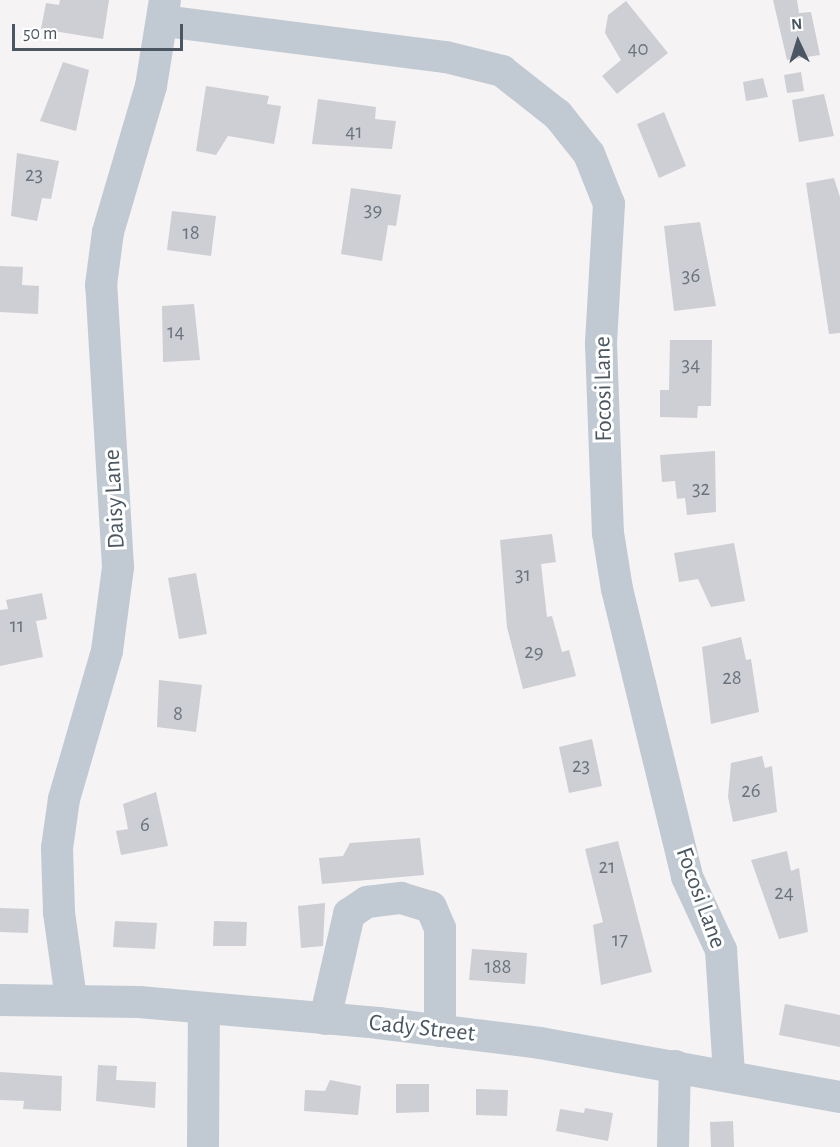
<!DOCTYPE html>
<html>
<head>
<meta charset="utf-8">
<style>
	body { margin:0 }
	#map { position:relative; width:840px; height:1147px; overflow:hidden; background:#f5f3f3; font-family:"Alegreya Sans",sans-serif }
	div>[style] { position:absolute }
	[style*='--x'] { left:calc(var(--x)*1px); top:calc(var(--y)*1px); width:calc(var(--w)*1px); rotate:calc(var(--a)*1deg) }
	.building>* { inset:0; background:#cdcfd5 }
	.minor>* { height:32px; margin:-16px; padding:0 16px; transform-origin:16px; border-radius:16px; background:#c1cad2 }
	span { translate:-50% -50%; white-space:nowrap; text-align:center; line-height:1.15; -webkit-text-stroke:6px #fff; paint-order:stroke }
	.number-label { font-size:21px; color:#6b747e }
	.number-label span { -webkit-text-stroke-width:0 }
	.street-label { font-size:24px; color:#4a5661 }
	.north { position:absolute; left:768px; top:12px; width:60px; height:60px; -webkit-text-stroke:4px #fff; paint-order:stroke; rotate:356deg; font-size:16px; font-weight:700; line-height:24px; text-align:center; color:#4a5661 }
	.north::after { content:''; display:block; margin:auto; width:21px; height:27px; background:#4a5661; clip-path:polygon(50% 0,100% 100%,50% 72%,0 100%) }
	.scale { position:absolute; left:12px; top:24px; width:171px; height:27px; box-sizing:border-box; border:3px solid #4a5661; border-top:0; padding-left:8px; font-size:18px; line-height:21px; white-space:nowrap; color:#4a5661; -webkit-text-stroke:4px #fff; paint-order:stroke }
</style>
</head>
<body>
<div id="map">
	<div class="building">
		<div style="clip-path:polygon(60px 0,109px 0,103px 39px,41px 29px,46px 3px,59px 5px)"></div>
		<div style="clip-path:polygon(773px 0,797px 0,799px 13px,811px 12px,820px 55px,787px 60px)"></div>
		<div style="clip-path:polygon(626px 1px,668px 53px,617px 94px,602px 76px,621px 60px,605px 33px,608px 15px)"></div>
		<div style="clip-path:polygon(63px 62px,89px 70px,76px 131px,40px 121px)"></div>
		<div style="clip-path:polygon(801px 72px,804px 91px,787px 93px,784px 75px)"></div>
		<div style="clip-path:polygon(763px 78px,768px 97px,746px 101px,743px 82px)"></div>
		<div style="clip-path:polygon(206px 86px,269px 96px,267px 104px,281px 106px,274px 144px,228px 136px,216px 155px,196px 151px)"></div>
		<div style="clip-path:polygon(824px 94px,834px 136px,799px 142px,792px 100px)"></div>
		<div style="clip-path:polygon(318px 99px,376px 107px,375px 119px,396px 121px,392px 149px,312px 144px)"></div>
		<div style="clip-path:polygon(664px 112px,686px 166px,659px 178px,637px 124px)"></div>
		<div style="clip-path:polygon(17px 153px,59px 161px,51px 199px,42px 198px,37px 221px,11px 216px)"></div>
		<div style="clip-path:polygon(834px 178px,840px 197px,840px 333px,829px 334px,806px 183px)"></div>
		<div style="clip-path:polygon(351px 188px,401px 195px,396px 226px,388px 225px,382px 261px,341px 254px)"></div>
		<div style="clip-path:polygon(172px 211px,216px 216px,211px 256px,167px 250px)"></div>
		<div style="clip-path:polygon(700px 222px,716px 306px,674px 311px,664px 226px)"></div>
		<div style="clip-path:polygon(0 266px,23px 267px,22px 285px,39px 286px,38px 314px,0 312px)"></div>
		<div style="clip-path:polygon(194px 304px,200px 360px,163px 362px,162px 306px)"></div>
		<div style="clip-path:polygon(670px 340px,712px 340px,711px 406px,698px 406px,697px 418px,660px 417px,660px 390px,669px 390px)"></div>
		<div style="clip-path:polygon(715px 451px,716px 512px,687px 515px,685px 498px,677px 499px,675px 481px,662px 482px,660px 455px)"></div>
		<div style="clip-path:polygon(552px 534px,556px 562px,541px 564px,547px 617px,552px 616px,562px 652px,569px 650px,576px 676px,523px 689px,507px 627px,500px 540px)"></div>
		<div style="clip-path:polygon(734px 543px,745px 601px,711px 607px,698px 579px,679px 582px,674px 553px)"></div>
		<div style="clip-path:polygon(196px 573px,207px 634px,179px 639px,168px 578px)"></div>
		<div style="clip-path:polygon(42px 593px,47px 619px,36px 621px,43px 657px,0 666px,0 610px,8px 609px,6px 600px)"></div>
		<div style="clip-path:polygon(741px 637px,746px 660px,751px 659px,759px 712px,711px 724px,702px 647px)"></div>
		<div style="clip-path:polygon(159px 680px,202px 685px,196px 732px,157px 727px)"></div>
		<div style="clip-path:polygon(592px 739px,602px 786px,569px 793px,559px 747px)"></div>
		<div style="clip-path:polygon(762px 756px,765px 768px,772px 766px,777px 812px,733px 822px,728px 797px,731px 763px)"></div>
		<div style="clip-path:polygon(156px 792px,168px 846px,121px 855px,116px 831px,128px 829px,123px 804px)"></div>
		<div style="clip-path:polygon(420px 838px,424px 875px,322px 884px,319px 858px,343px 856px,350px 843px)"></div>
		<div style="clip-path:polygon(618px 841px,652px 972px,601px 985px,593px 925px,603px 922px,585px 849px)"></div>
		<div style="clip-path:polygon(787px 851px,791px 871px,799px 868px,808px 932px,779px 939px,751px 860px)"></div>
		<div style="clip-path:polygon(325px 903px,323px 946px,301px 948px,298px 906px)"></div>
		<div style="clip-path:polygon(0 908px,29px 909px,28px 933px,0 932px)"></div>
		<div style="clip-path:polygon(115px 921px,157px 923px,155px 949px,113px 947px)"></div>
		<div style="clip-path:polygon(214px 921px,247px 922px,246px 946px,213px 946px)"></div>
		<div style="clip-path:polygon(472px 949px,527px 953px,525px 984px,469px 980px)"></div>
		<div style="clip-path:polygon(785px 1004px,840px 1015px,840px 1047px,779px 1035px)"></div>
		<div style="clip-path:polygon(98px 1065px,117px 1066px,116px 1080px,156px 1082px,155px 1108px,96px 1101px)"></div>
		<div style="clip-path:polygon(0 1072px,62px 1076px,61px 1111px,23px 1109px,24px 1101px,0 1100px)"></div>
		<div style="clip-path:polygon(330px 1080px,361px 1086px,358px 1115px,304px 1111px,305px 1090px,325px 1091px)"></div>
		<div style="clip-path:polygon(396px 1084px,429px 1084px,429px 1112px,396px 1113px)"></div>
		<div style="clip-path:polygon(476px 1089px,508px 1090px,507px 1116px,476px 1115px)"></div>
		<div style="clip-path:polygon(585px 1108px,613px 1113px,608px 1141px,556px 1131px,560px 1109px,584px 1113px)"></div>
		<div style="clip-path:polygon(733px 1121px,734px 1147px,711px 1147px,710px 1122px)"></div>
	</div>
	<div class="minor">
		<div style="--x:164;--y:21;--w:284;--a:7.3"></div>
		<div style="--x:446;--y:57;--w:58;--a:14"></div>
		<div style="--x:502;--y:71;--w:71;--a:38.2"></div>
		<div style="--x:558;--y:115;--w:50;--a:51.5"></div>
		<div style="--x:589;--y:154;--w:54;--a:68.2"></div>
		<div style="--x:609;--y:204;--w:140;--a:93.3"></div>
		<div style="--x:601;--y:344;--w:189;--a:87.9"></div>
		<div style="--x:608;--y:533;--w:57;--a:80.9"></div>
		<div style="--x:617;--y:589;--w:296;--a:76.3"></div>
		<div style="--x:687;--y:877;--w:81;--a:65"></div>
		<div style="--x:721;--y:950;--w:123;--a:86.3"></div>
		<div style="--x:71;--y:999;--w:88;--a:-97.9"></div>
		<div style="--x:59;--y:912;--w:64;--a:-91.8"></div>
		<div style="--x:57;--y:848;--w:49;--a:-81.9"></div>
		<div style="--x:64;--y:799;--w:154;--a:-73.8"></div>
		<div style="--x:107;--y:651;--w:85;--a:-82.5"></div>
		<div style="--x:118;--y:567;--w:283;--a:-93.4"></div>
		<div style="--x:101;--y:285;--w:53;--a:-82.5"></div>
		<div style="--x:108;--y:232;--w:152;--a:-73.6"></div>
		<div style="--x:151;--y:86;--w:87;--a:-80.8"></div>
		<div style="--x:0;--y:1000;--w:139;--a:0.8"></div>
		<div style="--x:139;--y:1002;--w:240;--a:5"></div>
		<div style="--x:378;--y:1023;--w:163;--a:7"></div>
		<div style="--x:540;--y:1043;--w:305;--a:10.2"></div>
		<div style="--x:325;--y:1019;--w:108;--a:-77.1"></div>
		<div style="--x:349;--y:914;--w:22;--a:-34"></div>
		<div style="--x:367;--y:902;--w:34;--a:-7"></div>
		<div style="--x:401;--y:898;--w:31;--a:17"></div>
		<div style="--x:431;--y:907;--w:23;--a:67"></div>
		<div style="--x:440;--y:928;--w:103;--a:90"></div>
		<div style="--x:203;--y:1147;--w:137;--a:-89.6"></div>
		<div style="--x:673;--y:1147;--w:81;--a:-88.6"></div>
	</div>
	<div class="number-label">
		<span style="left:638px;top:49px">40</span>
		<span style="left:354px;top:132px">41</span>
		<span style="left:34px;top:175px">23</span>
		<span style="left:373px;top:210px">39</span>
		<span style="left:191px;top:233px">18</span>
		<span style="left:691px;top:276px">36</span>
		<span style="left:176px;top:332px">14</span>
		<span style="left:691px;top:365px">34</span>
		<span style="left:701px;top:489px">32</span>
		<span style="left:523px;top:575px">31</span>
		<span style="left:17px;top:626px">11</span>
		<span style="left:534px;top:652px">29</span>
		<span style="left:732px;top:678px">28</span>
		<span style="left:178px;top:714px">8</span>
		<span style="left:581px;top:766px">23</span>
		<span style="left:751px;top:791px">26</span>
		<span style="left:145px;top:825px">6</span>
		<span style="left:607px;top:867px">21</span>
		<span style="left:784px;top:893px">24</span>
		<span style="left:620px;top:940px">17</span>
		<span style="left:498px;top:967px">188</span>
	</div>
	<div class="street-label">
		<span style="left:604px;top:389px;rotate:-91deg">Focosi Lane</span>
		<span style="left:115px;top:499px;rotate:-93deg">Daisy Lane</span>
		<span style="left:700px;top:898px;rotate:70deg">Focosi Lane</span>
		<span style="left:422px;top:1029px;rotate:6deg">Cady Street</span>
	</div>
	<div class="north">N</div>
	<div class="scale">50 m</div>
</div>
</body>
</html>
